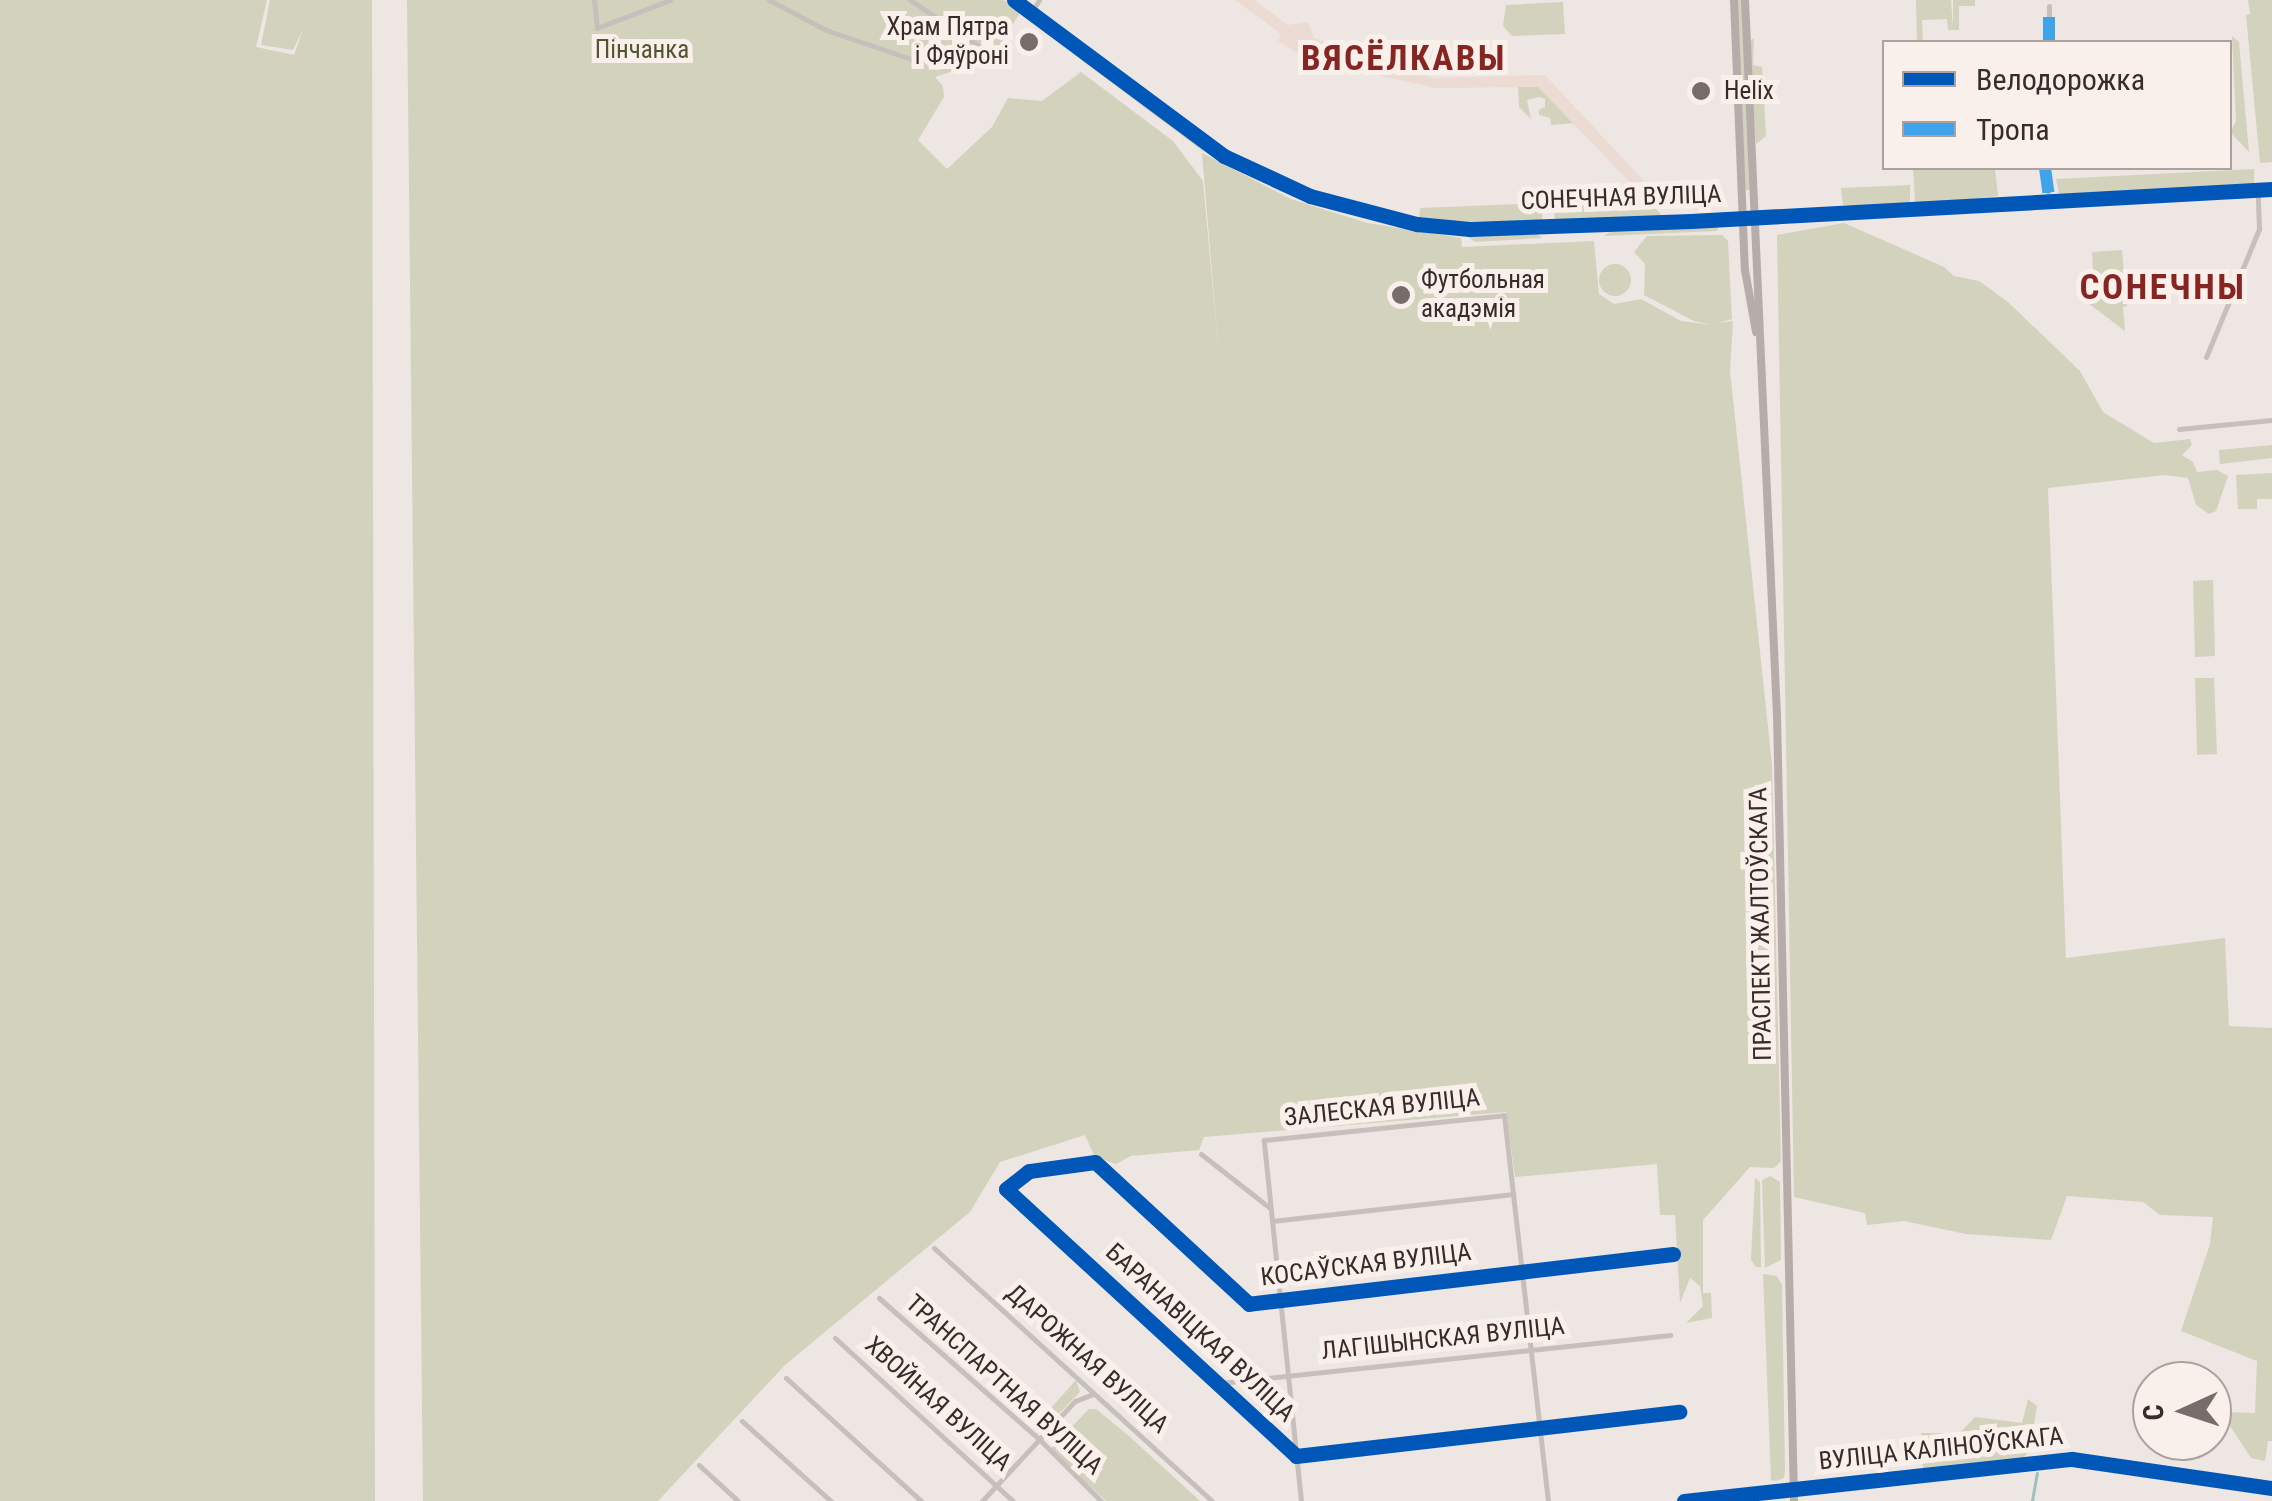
<!DOCTYPE html>
<html>
<head>
<meta charset="utf-8">
<style>
	body { margin:0 }
	#map { position:relative; width:2272px; height:1501px; overflow:hidden; background:#eee6e2; font-family:"Roboto Condensed",sans-serif }
	div>[style] { position:absolute }
	[style*='--x'] { left:calc(var(--x)*1px); top:calc(var(--y)*1px); width:calc(var(--w)*1px); rotate:calc(var(--a)*1deg) }
	.green>* { inset:0; background:#d3d2bd }
	.round { border-radius:50% }
	.plaza>* { inset:0; background:#ecdbd2 }
	.stream>* { height:2.5px; margin:-1.25px; padding:0 1.25px; transform-origin:1.25px; border-radius:1.25px; background:#9fc0b9 }
	.minor>* { height:5px; margin:-2.5px; padding:0 2.5px; transform-origin:2.5px; border-radius:2.5px; background:#c7bfbc }
	.major>* { height:8px; margin:-4px; padding:0 4px; transform-origin:4px; border-radius:4px; background:#b6adab }
	.quiet>* { height:12px; margin-top:-6px; transform-origin:0; background:repeating-linear-gradient(90deg,#3fa3eb 0 25px,transparent 0 37px) }
	.cycleway>* { height:15px; margin:-7.5px; padding:0 7.5px; transform-origin:7.5px; border-radius:7.5px; background:#0057b8 }
	.dots>* { width:28px; height:28px; translate:-50% -50%; box-sizing:border-box; border:5px solid #faf0eb; border-radius:50% }
	span { translate:-50% -50%; white-space:nowrap; text-align:center; line-height:1.15; -webkit-text-stroke:10px #faf0eb; paint-order:stroke }
	.poi-label { font-size:25px; color:#382b29 }
	.right { translate:-100% -50%; text-align:right }
	.left { translate:0 -50%; text-align:left }
	.park-label { font-size:25px; color:#50562d }
	.street-label { font-size:25px; color:#382b29 }
	.district-label { font-size:35px; color:#872523; font-weight:700; letter-spacing:2.5px }
	.legend { position:absolute; left:1882px; top:40px; width:350px; height:130px; box-sizing:border-box; background:#faf0eb; border:2px solid #aca19d; margin:0; padding:12px 18px; list-style:none; font-size:30px; color:#382b29 }
	.legend li { display:flex; align-items:center; gap:20px; height:50px }
	.legend b { width:50px; border:2px solid #aca19d }
	.north { position:absolute; left:2132px; top:1361px; width:100px; height:100px; box-sizing:border-box; background:#faf0eb; border:2px solid #aca19d; border-radius:50%; rotate:267deg; font-size:28px; font-weight:700; line-height:40px; text-align:center; color:#382b29 }
	.north::after { content:''; display:block; margin:auto; width:35px; height:45px; background:#786c6a; clip-path:polygon(50% 0,100% 100%,50% 72%,0 100%) }
</style>
</head>
<body>
<div id="map">
	<div class="green">
		<div style="clip-path:polygon(0 0,267px 0,256px 47px,294px 55px,303px 29px,293px 50px,261px 45px,270px 0,372px 0,375px 1501px,0 1501px)"></div>
		<div style="clip-path:polygon(407px 0,1004px 0,1020px 13px,991px 59px,935px 77px,943px 86px,944px 97px,918px 140px,947px 169px,992px 127px,1008px 98px,1042px 101px,1081px 72px,1173px 141px,1203px 181px,1219px 357px,1202px 153px,1291px 199px,1367px 223px,1461px 238px,1462px 247px,1594px 241px,1599px 294px,1614px 304px,1641px 299px,1681px 321px,1713px 325px,1694px 321px,1644px 295px,1645px 264px,1634px 252px,1647px 236px,1722px 235px,1728px 241px,1732px 319px,1718px 323px,1733px 321px,1730px 371px,1772px 764px,1781px 1161px,1774px 1168px,1750px 1167px,1703px 1220px,1703px 1293px,1711px 1293px,1712px 1318px,1686px 1323px,1703px 1306px,1700px 1286px,1690px 1278px,1680px 1303px,1675px 1215px,1660px 1215px,1657px 1164px,1515px 1177px,1506px 1112px,1204px 1137px,1199px 1150px,1131px 1156px,1116px 1164px,1095px 1157px,1085px 1135px,1000px 1162px,970px 1212px,785px 1365px,658px 1501px,423px 1501px)"></div>
		<div style="clip-path:polygon(1736px 0,1742px 0,1750px 190px,1745px 190px)"></div>
		<div style="clip-path:polygon(1916px 0,1951px 0,1953px 28px,1953px 0,1975px 0,1975px 6px,1959px 6px,1959px 30px,1948px 30px,1947px 19px,1922px 20px,1923px 42px,1917px 42px)"></div>
		<div style="clip-path:polygon(2248px 0,2272px 0,2272px 162px,2260px 163px,2246px 15px,2250px 14px)"></div>
		<div style="clip-path:polygon(1563px 2px,1565px 34px,1512px 36px,1503px 26px,1506px 5px)"></div>
		<div style="clip-path:polygon(2232px 36px,2239px 42px,2249px 152px,2230px 132px,2236px 121px)"></div>
		<div style="clip-path:polygon(1754px 38px,1753px 65px,1762px 67px,1766px 136px,1756px 144px,1749px 42px)"></div>
		<div style="clip-path:polygon(1072px 53px,1242px 170px,1292px 193px,1403px 228px,1304px 201px,1240px 172px,1200px 149px)"></div>
		<div style="clip-path:polygon(1538px 86px,1574px 123px,1551px 125px,1550px 118px,1539px 115px,1539px 110px,1545px 107px,1545px 99px,1539px 97px,1527px 100px,1531px 119px,1519px 107px,1518px 87px)"></div>
		<div style="clip-path:polygon(1913px 168px,1995px 168px,1998px 196px,1920px 205px,1915px 201px)"></div>
		<div style="clip-path:polygon(2254px 169px,2254px 186px,2249px 188px,2060px 199px,2056px 179px)"></div>
		<div style="clip-path:polygon(1910px 185px,1910px 202px,1905px 205px,1843px 205px,1841px 188px)"></div>
		<div style="clip-path:polygon(1648px 199px,1662px 216px,1555px 222px,1554px 208px,1562px 202px)"></div>
		<div style="clip-path:polygon(1543px 203px,1542px 222px,1419px 221px,1420px 208px)"></div>
		<div style="clip-path:polygon(1844px 223px,1944px 267px,1954px 276px,1979px 281px,2008px 302px,2080px 371px,2103px 412px,2154px 443px,2190px 439px,2192px 445px,2182px 455px,2193px 462px,2197px 472px,2217px 470px,2228px 476px,2216px 511px,2209px 514px,2196px 505px,2188px 478px,2165px 475px,2048px 488px,2054px 640px,2066px 958px,2225px 938px,2229px 1026px,2272px 1028px,2272px 1441px,2268px 1441px,2265px 1461px,2251px 1458px,2221px 1412px,2255px 1413px,2257px 1361px,2181px 1331px,2210px 1244px,2213px 1217px,2160px 1215px,2143px 1202px,2067px 1196px,2051px 1240px,1966px 1234px,1904px 1221px,1867px 1225px,1865px 1213px,1794px 1197px,1777px 235px)"></div>
		<div style="clip-path:polygon(1719px 226px,1717px 231px,1604px 236px,1615px 228px)"></div>
		<div style="clip-path:polygon(1418px 228px,1465px 233px,1534px 231px,1542px 238px,1475px 242px,1465px 235px)"></div>
		<div style="clip-path:polygon(2122px 250px,2127px 306px,2123px 307px,2125px 331px,2088px 303px,2092px 297px,2080px 287px,2094px 286px,2092px 252px)"></div>
		<div class="round" style="left:1599px;top:264px;width:32px;height:32px"></div>
		<div style="clip-path:polygon(2272px 445px,2272px 458px,2220px 464px,2219px 450px)"></div>
		<div style="clip-path:polygon(2272px 473px,2272px 499px,2257px 499px,2257px 509px,2238px 509px,2236px 475px)"></div>
		<div style="clip-path:polygon(2213px 580px,2215px 656px,2195px 657px,2193px 581px)"></div>
		<div style="clip-path:polygon(2214px 678px,2217px 754px,2197px 755px,2195px 678px)"></div>
		<div style="clip-path:polygon(1770px 1176px,1780px 1182px,1781px 1260px,1765px 1268px,1762px 1180px)"></div>
		<div style="clip-path:polygon(1755px 1178px,1760px 1182px,1761px 1267px,1756px 1267px,1751px 1260px)"></div>
		<div style="clip-path:polygon(1763px 1274px,1777px 1276px,1782px 1285px,1785px 1471px,1784px 1478px,1776px 1481px,1771px 1480px)"></div>
		<div style="clip-path:polygon(1076px 1380px,1080px 1392px,1039px 1434px,1033px 1428px)"></div>
		<div style="clip-path:polygon(2028px 1399px,2037px 1406px,2030px 1449px,2022px 1460px,1923px 1470px,1921px 1433px,1960px 1433px,1975px 1417px,2022px 1423px)"></div>
		<div style="clip-path:polygon(1089px 1409px,1096px 1409px,1129px 1436px,1200px 1501px,1106px 1501px,1050px 1449px)"></div>
	</div>
	<div class="plaza">
		<div style="clip-path:polygon(1235px 0,1254px 0,1288px 25px,1308px 22px,1314px 38px,1398px 70px,1435px 78px,1545px 75px,1658px 196px,1644px 197px,1538px 87px,1436px 88px,1345px 68px,1309px 50px,1304px 57px,1278px 41px,1281px 34px)"></div>
	</div>
	<div class="stream">
		<div style="--x:2032;--y:1501;--w:28;--a:-80"></div>
	</div>
	<div class="minor">
		<div style="--x:594;--y:0;--w:28;--a:84"></div>
		<div style="--x:597;--y:28;--w:78;--a:-21"></div>
		<div style="--x:769;--y:0;--w:64;--a:27.8"></div>
		<div style="--x:826;--y:30;--w:90;--a:18.8"></div>
		<div style="--x:911;--y:59;--w:78;--a:-4.4"></div>
		<div style="--x:910;--y:0;--w:105;--a:33.7"></div>
		<div style="--x:1014;--y:0;--w:262;--a:36.6"></div>
		<div style="--x:1224;--y:156;--w:95;--a:24.9"></div>
		<div style="--x:1310;--y:196;--w:111;--a:14.7"></div>
		<div style="--x:1417;--y:224;--w:53;--a:5.4"></div>
		<div style="--x:1470;--y:229;--w:221;--a:-2.1"></div>
		<div style="--x:1691;--y:221;--w:582;--a:-3.15"></div>
		<div style="--x:1030;--y:14;--w:17;--a:-57"></div>
		<div style="--x:2049;--y:42;--w:36;--a:-90"></div>
		<div style="--x:2045;--y:168;--w:34;--a:82"></div>
		<div style="--x:2206;--y:357;--w:139;--a:-67.5"></div>
		<div style="--x:2259;--y:229;--w:38;--a:-92"></div>
		<div style="--x:2179;--y:429;--w:93;--a:-5.5"></div>
		<div style="--x:1201;--y:1154;--w:88;--a:38"></div>
		<div style="--x:1272;--y:1221;--w:243;--a:-6.4"></div>
		<div style="--x:934;--y:1248;--w:376;--a:42.3"></div>
		<div style="--x:1673;--y:1254;--w:427;--a:173.3"></div>
		<div style="--x:1249;--y:1304;--w:209;--a:-137.3"></div>
		<div style="--x:1095;--y:1162;--w:67;--a:172.2"></div>
		<div style="--x:1029;--y:1171;--w:29;--a:142"></div>
		<div style="--x:1006;--y:1189;--w:394;--a:42.6"></div>
		<div style="--x:1296;--y:1456;--w:386;--a:-6.6"></div>
		<div style="--x:879;--y:1298;--w:213;--a:41.4"></div>
		<div style="--x:1039;--y:1439;--w:88;--a:45"></div>
		<div style="--x:835;--y:1338;--w:241;--a:42.5"></div>
		<div style="--x:786;--y:1378;--w:183;--a:42.3"></div>
		<div style="--x:1221;--y:1383;--w:452;--a:-6.1"></div>
		<div style="--x:742;--y:1421;--w:120;--a:42"></div>
		<div style="--x:699;--y:1465;--w:53;--a:42.7"></div>
		<div style="--x:982;--y:1501;--w:137;--a:-47.1"></div>
		<div style="--x:1075;--y:1401;--w:19;--a:-21"></div>
		<div style="--x:1301;--y:1501;--w:363;--a:-95.9"></div>
		<div style="--x:1264;--y:1140;--w:241;--a:-5.9"></div>
		<div style="--x:1504;--y:1115;--w:388;--a:83.5"></div>
		<div style="--x:1684;--y:1501;--w:390;--a:-6.2"></div>
		<div style="--x:2072;--y:1459;--w:202;--a:8.3"></div>
	</div>
	<div class="major">
		<div style="--x:1734;--y:0;--w:270;--a:87.7"></div>
		<div style="--x:1745;--y:270;--w:63;--a:79.9"></div>
		<div style="--x:1745;--y:0;--w:716;--a:87.44"></div>
		<div style="--x:1777;--y:715;--w:786;--a:88.76"></div>
	</div>
	<div class="quiet">
		<div style="--x:2049;--y:42;--w:36;--a:-90"></div>
		<div style="--x:2045;--y:168;--w:34;--a:82"></div>
	</div>
	<div class="cycleway">
		<div style="--x:1014;--y:0;--w:262;--a:36.6"></div>
		<div style="--x:1224;--y:156;--w:95;--a:24.9"></div>
		<div style="--x:1310;--y:196;--w:111;--a:14.7"></div>
		<div style="--x:1417;--y:224;--w:53;--a:5.4"></div>
		<div style="--x:1470;--y:229;--w:221;--a:-2.1"></div>
		<div style="--x:1691;--y:221;--w:582;--a:-3.15"></div>
		<div style="--x:1673;--y:1254;--w:427;--a:173.3"></div>
		<div style="--x:1249;--y:1304;--w:209;--a:-137.3"></div>
		<div style="--x:1095;--y:1162;--w:67;--a:172.2"></div>
		<div style="--x:1029;--y:1171;--w:29;--a:142"></div>
		<div style="--x:1006;--y:1189;--w:394;--a:42.6"></div>
		<div style="--x:1296;--y:1456;--w:386;--a:-6.6"></div>
		<div style="--x:1684;--y:1501;--w:390;--a:-6.2"></div>
		<div style="--x:2072;--y:1459;--w:202;--a:8.3"></div>
	</div>
	<div class="dots">
		<div style="left:1029px;top:42px;background:#786c6a"></div>
		<div style="left:1701px;top:91px;background:#786c6a"></div>
		<div style="left:1401px;top:295px;background:#786c6a"></div>
	</div>
	<div class="poi-label">
		<span class="right" style="left:1009px;top:42px">Храм Пятра<br>і Фяўроні</span>
		<span class="left" style="left:1724px;top:91px">Helix</span>
		<span class="left" style="left:1421px;top:295px">Футбольная<br>акадэмія</span>
	</div>
	<div class="park-label">
		<span style="left:642px;top:50px">Пінчанка</span>
	</div>
	<div class="street-label">
		<span style="left:1621px;top:198px;rotate:-2deg">СОНЕЧНАЯ ВУЛІЦА</span>
		<span style="left:1761px;top:924px;rotate:-91deg">ПРАСПЕКТ ЖАЛТОЎСКАГА</span>
		<span style="left:1382px;top:1108px;rotate:-6deg">ЗАЛЕСКАЯ ВУЛІЦА</span>
		<span style="left:1366px;top:1265px;rotate:-7deg">КОСАЎСКАЯ ВУЛІЦА</span>
		<span style="left:1200px;top:1333px;rotate:43deg">БАРАНАВІЦКАЯ ВУЛІЦА</span>
		<span style="left:1443px;top:1339px;rotate:-6deg">ЛАГІШЫНСКАЯ ВУЛІЦА</span>
		<span style="left:1087px;top:1359px;rotate:42deg">ДАРОЖНАЯ ВУЛІЦА</span>
		<span style="left:1004px;top:1385px;rotate:42deg">ТРАНСПАРТНАЯ ВУЛІЦА</span>
		<span style="left:938px;top:1404px;rotate:42deg">ХВОЙНАЯ ВУЛІЦА</span>
		<span style="left:1941px;top:1449px;rotate:-6deg">ВУЛІЦА КАЛІНОЎСКАГА</span>
	</div>
	<div class="district-label">
		<span style="left:1404px;top:59px">ВЯСЁЛКАВЫ</span>
		<span style="left:2163px;top:288px">СОНЕЧНЫ</span>
	</div>
	<ul class="legend">
	<li><b style="height:12px;background:#0057b8"></b>Велодорожка</li>
	<li><b style="height:12px;background:#3fa3eb"></b>Тропа</li>
	</ul>
	<div class="north">С</div>
</div>
</body>
</html>
